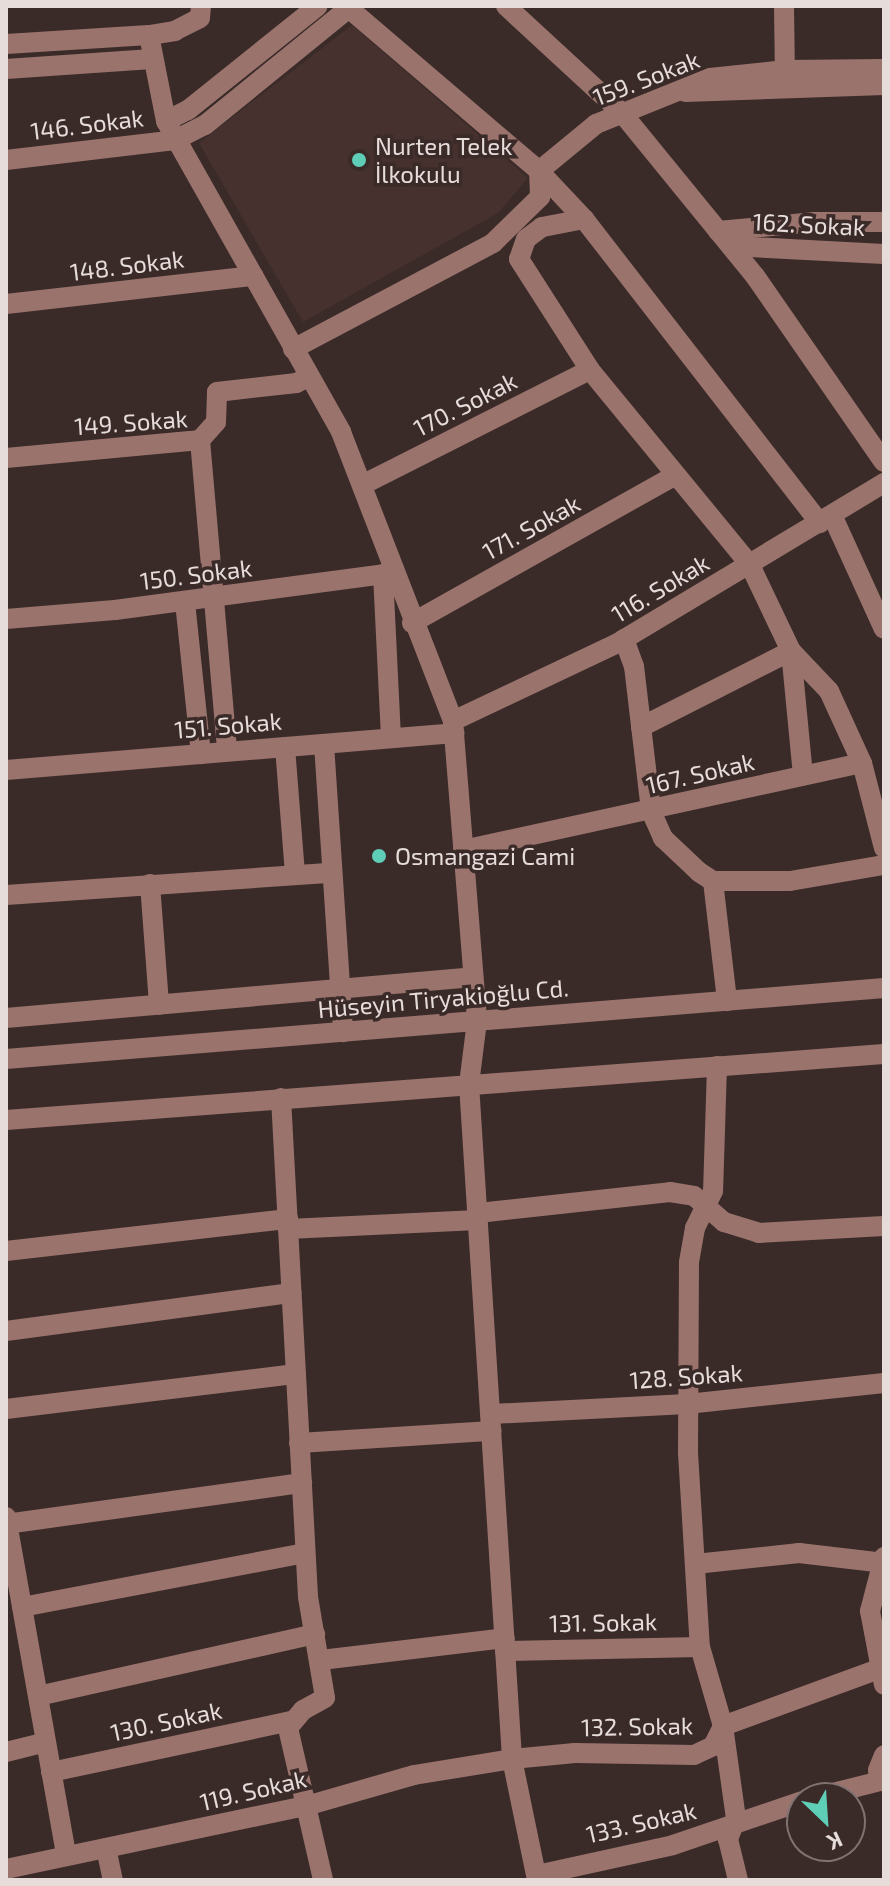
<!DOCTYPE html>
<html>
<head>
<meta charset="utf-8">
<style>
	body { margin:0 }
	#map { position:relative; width:890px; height:1886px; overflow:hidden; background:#3a2b29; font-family:"Exo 2",sans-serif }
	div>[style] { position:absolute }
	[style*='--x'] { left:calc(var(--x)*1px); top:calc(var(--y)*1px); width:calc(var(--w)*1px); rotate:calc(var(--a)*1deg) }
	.built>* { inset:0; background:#47312e }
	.minor>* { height:20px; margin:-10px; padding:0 10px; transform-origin:10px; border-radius:10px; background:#9b736d }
	.dots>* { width:22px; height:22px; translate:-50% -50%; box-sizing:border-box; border:4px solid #3a2b29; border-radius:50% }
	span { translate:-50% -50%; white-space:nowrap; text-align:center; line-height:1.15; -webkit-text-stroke:7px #3a2b29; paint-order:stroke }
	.street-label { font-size:24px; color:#e6dcda }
	.poi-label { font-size:24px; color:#e6dcda }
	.left { translate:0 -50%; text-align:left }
	.frame { position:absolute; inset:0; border:8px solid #e6dcda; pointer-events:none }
	.north { position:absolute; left:786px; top:1782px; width:80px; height:80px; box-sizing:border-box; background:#3a2b29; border:2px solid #7f7270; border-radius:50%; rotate:155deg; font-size:22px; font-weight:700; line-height:32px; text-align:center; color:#e6dcda }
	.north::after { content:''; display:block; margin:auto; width:28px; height:36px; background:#5eceb7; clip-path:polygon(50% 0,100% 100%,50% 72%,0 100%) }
</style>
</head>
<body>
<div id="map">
	<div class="built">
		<div style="clip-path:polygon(352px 25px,528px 178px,498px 213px,303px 322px,199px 143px)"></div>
	</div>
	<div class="minor">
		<div style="--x:201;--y:6;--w:12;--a:95"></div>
		<div style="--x:200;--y:18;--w:28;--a:153"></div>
		<div style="--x:175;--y:31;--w:26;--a:171"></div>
		<div style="--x:149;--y:35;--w:88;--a:78.8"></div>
		<div style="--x:166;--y:121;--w:357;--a:60.6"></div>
		<div style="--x:341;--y:432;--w:310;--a:68.8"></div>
		<div style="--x:453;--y:721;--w:301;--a:85.4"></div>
		<div style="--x:477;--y:1021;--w:64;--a:97.2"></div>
		<div style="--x:469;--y:1084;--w:676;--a:86.35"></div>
		<div style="--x:512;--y:1759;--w:124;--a:78.3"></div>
		<div style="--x:346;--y:6;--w:254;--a:40.5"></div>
		<div style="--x:539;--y:171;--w:66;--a:46.8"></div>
		<div style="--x:584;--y:219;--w:385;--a:52.2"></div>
		<div style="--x:506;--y:6;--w:158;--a:42.7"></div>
		<div style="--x:622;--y:113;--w:210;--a:50.8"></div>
		<div style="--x:755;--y:276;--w:226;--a:55.3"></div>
		<div style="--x:784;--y:6;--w:74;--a:89.2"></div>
		<div style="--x:6;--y:44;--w:143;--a:-3.6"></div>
		<div style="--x:6;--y:69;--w:146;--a:-3.9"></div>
		<div style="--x:685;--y:92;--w:199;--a:-2"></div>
		<div style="--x:166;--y:121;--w:25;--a:-27"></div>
		<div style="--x:188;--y:110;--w:166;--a:-38.7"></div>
		<div style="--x:6;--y:160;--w:170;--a:-6.7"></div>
		<div style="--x:175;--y:140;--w:34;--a:-27"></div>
		<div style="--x:205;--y:125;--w:186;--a:-39.1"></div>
		<div style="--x:584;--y:219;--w:43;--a:169.2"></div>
		<div style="--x:542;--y:227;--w:20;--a:143"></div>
		<div style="--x:526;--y:239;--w:21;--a:109"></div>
		<div style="--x:519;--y:259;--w:132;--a:57.4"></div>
		<div style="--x:590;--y:370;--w:252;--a:50.6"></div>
		<div style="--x:750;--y:565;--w:95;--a:64.5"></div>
		<div style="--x:791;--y:651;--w:125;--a:84.5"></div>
		<div style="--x:718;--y:231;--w:97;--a:-5.3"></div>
		<div style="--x:815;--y:222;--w:69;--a:0"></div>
		<div style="--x:731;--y:246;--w:153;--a:3"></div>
		<div style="--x:6;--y:304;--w:249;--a:-6.5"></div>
		<div style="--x:293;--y:349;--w:226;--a:-27.9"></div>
		<div style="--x:493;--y:243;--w:66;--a:-44.4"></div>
		<div style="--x:540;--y:197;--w:26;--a:-92"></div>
		<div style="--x:539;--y:171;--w:74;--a:-39.5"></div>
		<div style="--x:596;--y:124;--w:123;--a:-22"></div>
		<div style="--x:710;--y:78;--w:75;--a:-6.1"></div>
		<div style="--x:785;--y:70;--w:99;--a:-0.6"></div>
		<div style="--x:200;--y:440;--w:24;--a:-48"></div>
		<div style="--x:216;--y:422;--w:30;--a:-88"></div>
		<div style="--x:217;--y:392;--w:80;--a:-6.5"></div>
		<div style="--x:296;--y:383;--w:14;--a:-25"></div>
		<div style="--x:6;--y:458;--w:195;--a:-5.3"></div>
		<div style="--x:200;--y:440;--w:312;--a:85"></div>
		<div style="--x:364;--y:484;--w:253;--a:-26.8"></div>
		<div style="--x:832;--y:515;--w:125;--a:65.5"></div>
		<div style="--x:383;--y:574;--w:164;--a:87.2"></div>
		<div style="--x:185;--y:602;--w:153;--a:84"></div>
		<div style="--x:6;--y:619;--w:109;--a:-4.7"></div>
		<div style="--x:115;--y:610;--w:279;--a:-7.6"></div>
		<div style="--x:412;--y:623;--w:300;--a:-29.3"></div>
		<div style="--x:624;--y:639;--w:29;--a:70"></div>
		<div style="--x:634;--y:666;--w:146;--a:83.3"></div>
		<div style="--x:651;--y:811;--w:30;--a:66"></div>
		<div style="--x:663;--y:838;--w:50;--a:43.4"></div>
		<div style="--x:699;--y:872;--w:17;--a:33"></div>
		<div style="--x:713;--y:881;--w:77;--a:0"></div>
		<div style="--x:790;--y:881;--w:95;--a:-9.7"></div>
		<div style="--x:453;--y:721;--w:180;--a:-25.3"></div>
		<div style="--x:616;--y:644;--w:313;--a:-31"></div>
		<div style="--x:641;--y:727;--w:168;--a:-26.9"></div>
		<div style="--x:791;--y:651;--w:55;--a:46.5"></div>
		<div style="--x:829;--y:691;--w:79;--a:65.4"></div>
		<div style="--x:324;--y:744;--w:289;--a:86.2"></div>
		<div style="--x:285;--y:747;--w:126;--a:85.5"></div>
		<div style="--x:6;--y:770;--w:450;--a:-4.7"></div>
		<div style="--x:463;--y:850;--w:408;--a:-12.3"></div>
		<div style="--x:862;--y:763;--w:88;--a:75.5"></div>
		<div style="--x:713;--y:881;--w:121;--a:83.3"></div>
		<div style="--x:150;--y:884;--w:121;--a:85.7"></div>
		<div style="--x:6;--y:895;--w:326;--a:-3.9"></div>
		<div style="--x:6;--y:1018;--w:469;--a:-5"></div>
		<div style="--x:6;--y:1059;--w:881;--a:-4.62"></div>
		<div style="--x:717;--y:1066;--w:125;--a:91.8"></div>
		<div style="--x:713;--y:1191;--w:41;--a:115.9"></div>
		<div style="--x:695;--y:1228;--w:35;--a:100"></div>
		<div style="--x:689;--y:1262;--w:191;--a:90.3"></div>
		<div style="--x:688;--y:1453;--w:194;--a:86.5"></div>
		<div style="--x:700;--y:1647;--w:82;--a:73.8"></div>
		<div style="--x:723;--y:1726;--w:94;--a:82"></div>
		<div style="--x:736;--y:1819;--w:22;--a:112"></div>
		<div style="--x:728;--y:1839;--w:42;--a:76.3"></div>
		<div style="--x:281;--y:1098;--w:500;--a:86.9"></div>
		<div style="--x:308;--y:1597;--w:102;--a:80.4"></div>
		<div style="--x:325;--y:1698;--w:25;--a:151"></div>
		<div style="--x:303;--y:1710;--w:23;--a:130"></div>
		<div style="--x:288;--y:1728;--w:156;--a:77"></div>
		<div style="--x:6;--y:1120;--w:880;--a:-4.3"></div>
		<div style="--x:478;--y:1213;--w:193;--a:-6.2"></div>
		<div style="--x:670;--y:1192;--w:24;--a:9"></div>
		<div style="--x:694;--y:1196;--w:40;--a:41"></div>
		<div style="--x:724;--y:1222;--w:37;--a:17"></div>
		<div style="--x:759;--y:1233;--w:125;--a:-3.2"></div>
		<div style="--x:288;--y:1229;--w:190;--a:-2.7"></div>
		<div style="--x:6;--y:1251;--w:284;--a:-6.5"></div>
		<div style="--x:6;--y:1331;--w:288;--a:-7.6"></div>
		<div style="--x:6;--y:1409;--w:292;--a:-6.9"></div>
		<div style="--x:491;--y:1414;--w:196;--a:-2.9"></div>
		<div style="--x:687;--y:1404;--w:198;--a:-6.1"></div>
		<div style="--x:299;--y:1443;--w:193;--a:-3.6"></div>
		<div style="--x:6;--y:1517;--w:343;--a:79.9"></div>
		<div style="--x:6;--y:1524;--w:299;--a:-7.9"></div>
		<div style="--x:884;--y:1557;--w:56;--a:104.5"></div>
		<div style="--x:870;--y:1611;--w:75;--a:79.3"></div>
		<div style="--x:695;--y:1564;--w:105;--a:-6"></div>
		<div style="--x:799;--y:1553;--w:86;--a:6.7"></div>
		<div style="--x:22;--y:1607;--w:288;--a:-10.8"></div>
		<div style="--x:505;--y:1651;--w:195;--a:-1.2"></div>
		<div style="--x:321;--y:1660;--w:185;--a:-6.8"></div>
		<div style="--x:38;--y:1696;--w:284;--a:-12.6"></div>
		<div style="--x:6;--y:1752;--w:41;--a:-14"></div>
		<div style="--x:51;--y:1772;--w:245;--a:-12"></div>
		<div style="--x:813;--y:1798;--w:69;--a:-14.2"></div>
		<div style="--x:880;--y:1781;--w:11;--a:-100"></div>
		<div style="--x:878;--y:1770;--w:16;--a:-68"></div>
		<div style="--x:106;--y:1848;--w:33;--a:78"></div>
		<div style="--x:6;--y:1869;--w:307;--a:-11.9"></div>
		<div style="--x:306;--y:1806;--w:112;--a:-16"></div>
		<div style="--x:414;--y:1775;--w:99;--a:-9.3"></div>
		<div style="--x:512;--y:1759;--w:63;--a:-5.4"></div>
		<div style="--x:575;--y:1753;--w:119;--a:1"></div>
		<div style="--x:694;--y:1755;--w:21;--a:-25"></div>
		<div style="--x:713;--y:1746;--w:22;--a:-63"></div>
		<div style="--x:723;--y:1726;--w:171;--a:-20.1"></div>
		<div style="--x:537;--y:1875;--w:139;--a:-12.4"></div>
		<div style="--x:673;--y:1845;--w:136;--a:-18.8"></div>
	</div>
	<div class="dots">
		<div style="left:359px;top:160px;background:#5eceb7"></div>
		<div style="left:379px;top:856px;background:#5eceb7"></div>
	</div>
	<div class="street-label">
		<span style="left:646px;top:78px;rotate:-21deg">159. Sokak</span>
		<span style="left:87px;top:124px;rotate:-7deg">146. Sokak</span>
		<span style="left:809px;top:224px;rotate:3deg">162. Sokak</span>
		<span style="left:127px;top:265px;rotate:-7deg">148. Sokak</span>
		<span style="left:465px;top:404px;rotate:-27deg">170. Sokak</span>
		<span style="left:131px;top:422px;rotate:-4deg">149. Sokak</span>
		<span style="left:531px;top:527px;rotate:-29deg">171. Sokak</span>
		<span style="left:196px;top:574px;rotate:-7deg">150. Sokak</span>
		<span style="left:660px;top:588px;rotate:-31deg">116. Sokak</span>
		<span style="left:228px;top:725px;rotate:-5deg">151. Sokak</span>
		<span style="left:700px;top:773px;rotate:-13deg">167. Sokak</span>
		<span style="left:443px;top:998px;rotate:-5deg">Hüseyin Tiryakioğlu Cd.</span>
		<span style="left:686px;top:1376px;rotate:-4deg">128. Sokak</span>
		<span style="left:603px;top:1622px;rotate:-1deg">131. Sokak</span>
		<span style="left:166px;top:1721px;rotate:-12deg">130. Sokak</span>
		<span style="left:637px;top:1726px;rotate:-1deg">132. Sokak</span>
		<span style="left:253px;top:1790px;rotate:-13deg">119. Sokak</span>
		<span style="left:641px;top:1822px;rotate:-13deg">133. Sokak</span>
	</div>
	<div class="poi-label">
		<span class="left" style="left:375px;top:160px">Nurten Telek<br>İlkokulu</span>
		<span class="left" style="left:395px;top:856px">Osmangazi Cami</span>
	</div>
	<div class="frame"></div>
	<div class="north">K</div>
</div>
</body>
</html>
